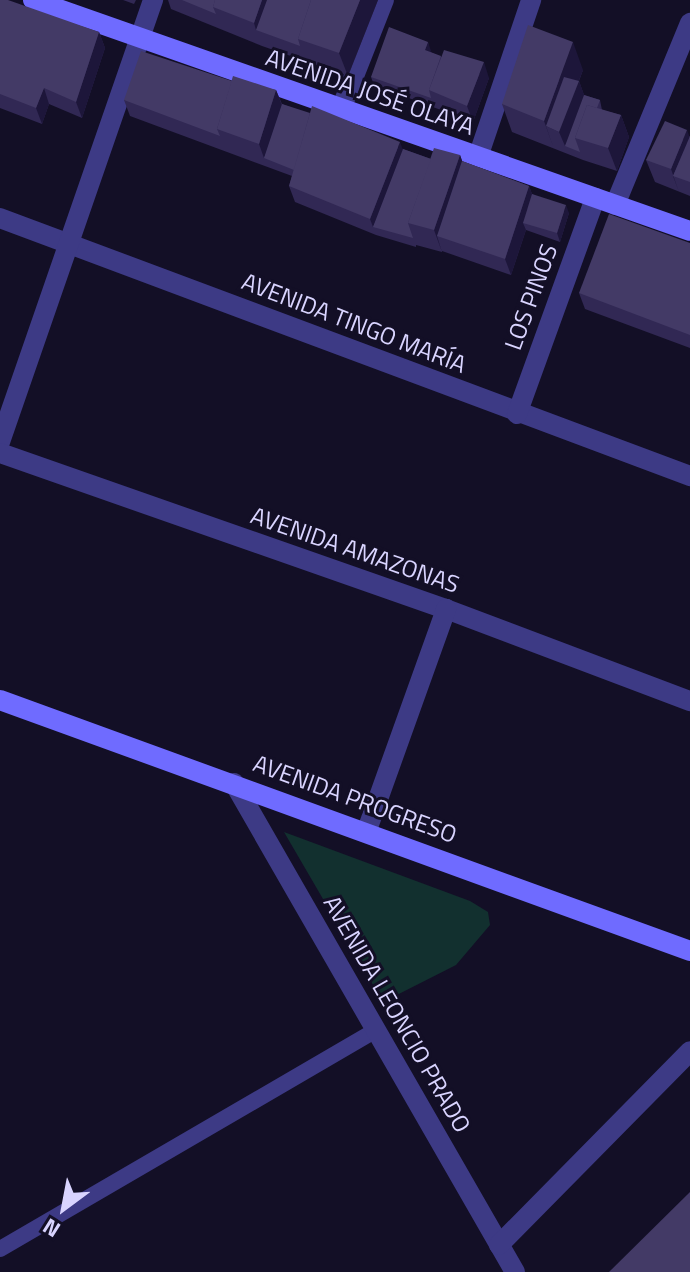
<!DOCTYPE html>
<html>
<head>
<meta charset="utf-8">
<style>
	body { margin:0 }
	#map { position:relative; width:690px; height:1272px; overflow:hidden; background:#130f26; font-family:"Titillium Web",sans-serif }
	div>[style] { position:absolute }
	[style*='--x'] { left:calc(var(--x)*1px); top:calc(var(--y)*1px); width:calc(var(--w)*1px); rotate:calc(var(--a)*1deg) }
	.green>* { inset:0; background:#12302f }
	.lane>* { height:16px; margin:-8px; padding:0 8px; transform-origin:8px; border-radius:8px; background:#3d3a85 }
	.street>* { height:20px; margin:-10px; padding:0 10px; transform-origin:10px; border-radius:10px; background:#3d3a85 }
	.secondary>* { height:20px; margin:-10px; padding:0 10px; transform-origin:10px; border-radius:10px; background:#6f6bff }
	.wall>* { inset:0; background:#312854 }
	.shaded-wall>* { inset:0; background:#1d163a }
	.building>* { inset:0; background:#433a66 }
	span { translate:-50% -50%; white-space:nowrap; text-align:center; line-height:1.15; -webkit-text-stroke:6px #130f26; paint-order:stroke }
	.street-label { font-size:24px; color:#d9d4ff }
	.north { position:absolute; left:24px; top:1168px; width:80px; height:80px; -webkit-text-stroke:6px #130f26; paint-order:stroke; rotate:212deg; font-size:22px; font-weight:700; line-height:32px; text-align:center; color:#d9d4ff }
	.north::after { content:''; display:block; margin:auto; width:28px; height:36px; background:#d9d4ff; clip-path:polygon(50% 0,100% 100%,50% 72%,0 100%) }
</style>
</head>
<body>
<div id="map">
	<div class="green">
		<div style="clip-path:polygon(284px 832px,470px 901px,488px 912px,490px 925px,456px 965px,383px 1002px)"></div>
	</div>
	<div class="lane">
		<div style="--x:0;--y:1249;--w:435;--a:-30.2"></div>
	</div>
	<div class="street">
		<div style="--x:341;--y:109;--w:117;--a:-68.5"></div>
		<div style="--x:478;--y:157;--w:166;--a:-71.3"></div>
		<div style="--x:615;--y:205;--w:197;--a:-67.6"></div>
		<div style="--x:0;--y:218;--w:737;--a:20.5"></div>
		<div style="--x:517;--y:414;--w:230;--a:-70.1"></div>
		<div style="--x:0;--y:442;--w:468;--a:-70.9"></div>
		<div style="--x:0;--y:453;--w:472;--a:19.3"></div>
		<div style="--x:446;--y:609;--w:261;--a:20.7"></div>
		<div style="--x:234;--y:783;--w:564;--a:60.12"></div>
		<div style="--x:367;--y:830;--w:235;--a:-70.3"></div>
		<div style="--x:499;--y:1245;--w:272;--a:-45.4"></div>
	</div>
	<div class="secondary">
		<div style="--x:33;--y:0;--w:696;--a:19.37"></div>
		<div style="--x:0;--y:700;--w:734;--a:19.99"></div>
	</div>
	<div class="wall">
		<div style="clip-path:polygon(0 0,99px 32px,105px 48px,82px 118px,49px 104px,42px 124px,0 108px)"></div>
		<div style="clip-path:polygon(123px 0,136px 0,134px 4px)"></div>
		<div style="clip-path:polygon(168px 0,378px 0,348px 76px,262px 46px,171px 9px)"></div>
		<div style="clip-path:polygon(428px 42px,430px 52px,489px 78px,473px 122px,374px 85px,371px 77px)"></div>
		<div style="clip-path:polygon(583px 70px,579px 81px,584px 95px,600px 100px,602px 110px,621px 115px,629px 137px,617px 171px,583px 160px,512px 132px,502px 104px)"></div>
		<div style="clip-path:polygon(232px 81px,276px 90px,282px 104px,403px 149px,431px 159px,460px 155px,462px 161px,529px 186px,532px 194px,569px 213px,560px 242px,526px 230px,511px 275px,442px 251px,442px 252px,416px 245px,416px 247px,376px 235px,295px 202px,289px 186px,292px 176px,130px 116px,124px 100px)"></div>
		<div style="clip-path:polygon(690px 136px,690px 196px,655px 182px,646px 160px)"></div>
		<div style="clip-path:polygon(690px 243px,690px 348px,585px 309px,579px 293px)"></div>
	</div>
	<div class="shaded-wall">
		<div style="clip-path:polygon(262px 0,279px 0,256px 30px,254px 23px)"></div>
		<div style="clip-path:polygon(360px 0,378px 0,348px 76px,339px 53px)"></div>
		<div style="clip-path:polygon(99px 32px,105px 48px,82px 118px,76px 102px)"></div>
		<div style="clip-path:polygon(428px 42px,431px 51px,428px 59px,425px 50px)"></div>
		<div style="clip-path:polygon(573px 42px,583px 70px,578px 83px,579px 81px,587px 103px,565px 146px,559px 132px,546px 126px,554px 149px,544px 121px)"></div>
		<div style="clip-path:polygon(484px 62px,489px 78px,473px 122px,467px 106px)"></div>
		<div style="clip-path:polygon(44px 88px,49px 104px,42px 124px,36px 108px)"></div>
		<div style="clip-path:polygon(276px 90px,285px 113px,264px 158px,259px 144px)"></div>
		<div style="clip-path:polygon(621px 115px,629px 137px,617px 171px,608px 148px)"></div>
		<div style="clip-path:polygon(687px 130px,690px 138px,673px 176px,679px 192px,671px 169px)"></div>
		<div style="clip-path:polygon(400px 142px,406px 158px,373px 227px,370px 219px)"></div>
		<div style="clip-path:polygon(460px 155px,468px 177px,437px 236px,442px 252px,434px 230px)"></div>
		<div style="clip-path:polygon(529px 186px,535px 202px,523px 223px,526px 230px,511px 275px,505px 259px)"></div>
		<div style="clip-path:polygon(566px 205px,569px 213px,560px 242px,557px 233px)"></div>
	</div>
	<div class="building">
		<div style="clip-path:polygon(0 0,8px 0,99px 32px,76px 102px,44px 88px,36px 108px,0 94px)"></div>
		<div style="clip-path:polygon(182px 0,215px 0,213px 7px,216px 14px)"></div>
		<div style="clip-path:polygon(215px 0,262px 0,254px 23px,213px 7px)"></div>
		<div style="clip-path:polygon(267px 0,311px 0,298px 39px,300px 46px,256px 30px)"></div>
		<div style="clip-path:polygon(311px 0,360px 0,339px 53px,298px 39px)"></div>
		<div style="clip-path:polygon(528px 25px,573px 42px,544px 121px,502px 104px)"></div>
		<div style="clip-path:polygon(389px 27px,428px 42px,425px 50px,441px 56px,429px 90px,431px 98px,371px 77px)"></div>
		<div style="clip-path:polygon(444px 50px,484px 62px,467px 106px,429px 90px)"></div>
		<div style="clip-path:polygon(141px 51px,232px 81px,217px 129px,220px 136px,124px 100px)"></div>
		<div style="clip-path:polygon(233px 76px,276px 90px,259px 144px,217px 129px)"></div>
		<div style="clip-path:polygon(564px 77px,579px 81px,559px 132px,546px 126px)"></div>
		<div style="clip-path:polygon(584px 95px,600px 100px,597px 108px,587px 105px,575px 138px,580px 152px,565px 146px)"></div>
		<div style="clip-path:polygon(282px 104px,310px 113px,294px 170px,264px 158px)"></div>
		<div style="clip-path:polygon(587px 105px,621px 115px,608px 148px,575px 138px)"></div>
		<div style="clip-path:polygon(312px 106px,400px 142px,370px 219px,289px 186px)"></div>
		<div style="clip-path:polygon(665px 121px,687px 130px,671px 169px,646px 160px)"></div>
		<div style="clip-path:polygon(690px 136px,690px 182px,673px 176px)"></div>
		<div style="clip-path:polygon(434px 148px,460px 155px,434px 230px,408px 223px)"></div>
		<div style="clip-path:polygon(403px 149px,431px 159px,408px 223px,413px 238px,373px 227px)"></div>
		<div style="clip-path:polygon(462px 161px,529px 186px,505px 259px,437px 236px)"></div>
		<div style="clip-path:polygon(532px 194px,566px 205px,557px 233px,523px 223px)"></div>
		<div style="clip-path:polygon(609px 214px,690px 243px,690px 335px,579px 293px)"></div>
		<div style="clip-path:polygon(690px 1192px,690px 1272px,609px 1272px)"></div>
	</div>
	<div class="street-label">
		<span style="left:370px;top:92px;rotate:19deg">AVENIDA JOSÉ OLAYA</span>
		<span style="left:531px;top:297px;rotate:-70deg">LOS PINOS</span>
		<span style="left:354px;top:323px;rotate:21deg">AVENIDA TINGO MARÍA</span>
		<span style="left:355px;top:550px;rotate:19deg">AVENIDA AMAZONAS</span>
		<span style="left:355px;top:799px;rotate:20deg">AVENIDA PROGRESO</span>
		<span style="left:397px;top:1014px;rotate:60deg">AVENIDA LEONCIO PRADO</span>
	</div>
	<div class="north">N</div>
</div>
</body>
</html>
